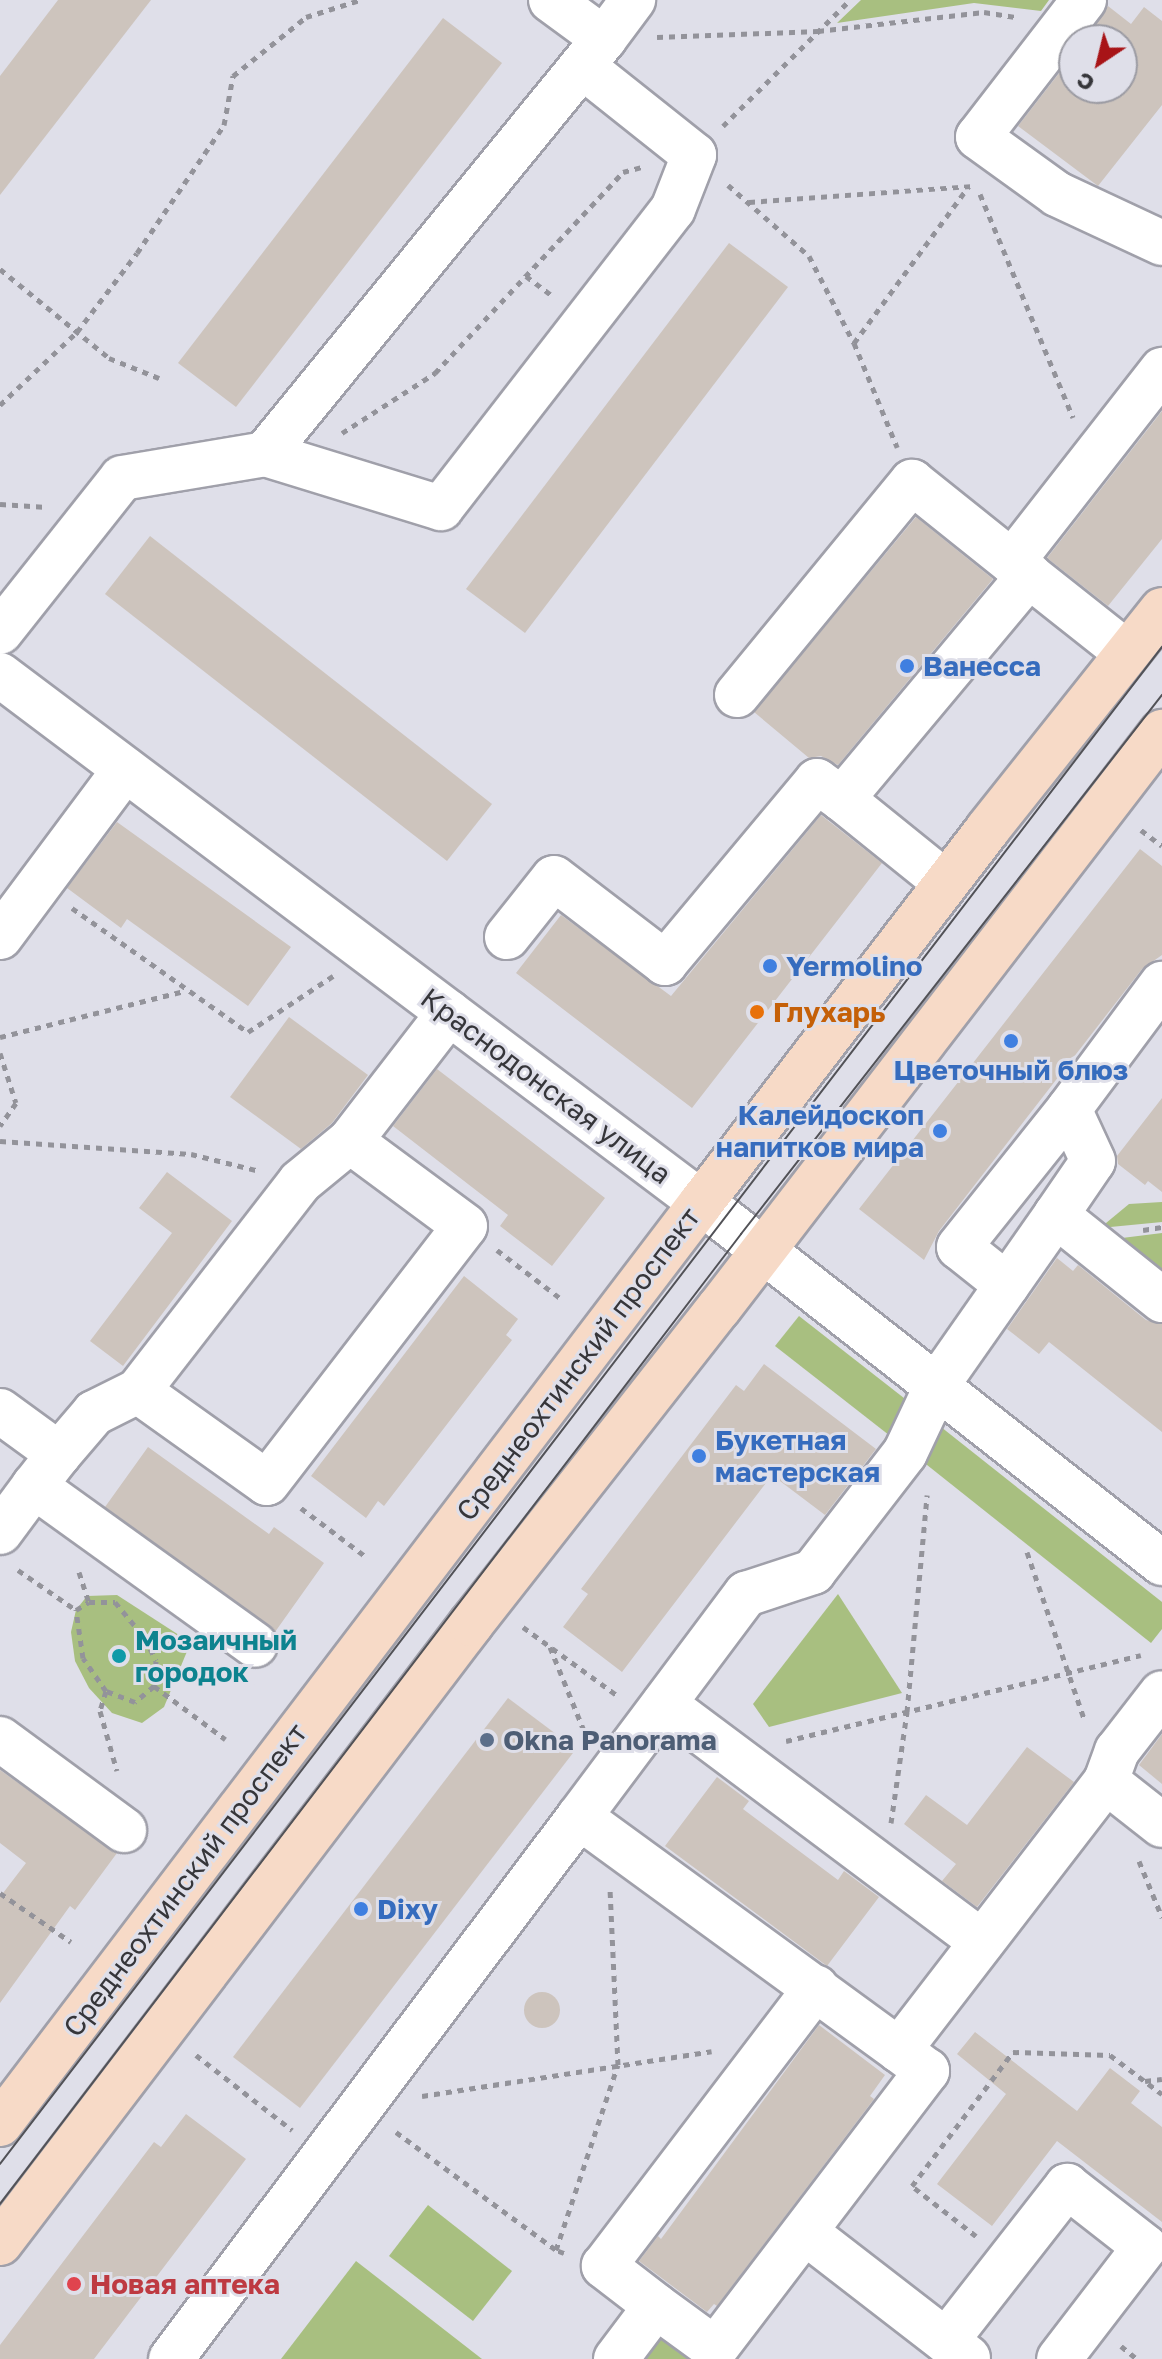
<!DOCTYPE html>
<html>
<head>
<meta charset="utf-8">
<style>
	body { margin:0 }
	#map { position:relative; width:1162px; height:2359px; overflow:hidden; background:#dfdfe9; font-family:"Golos Text",sans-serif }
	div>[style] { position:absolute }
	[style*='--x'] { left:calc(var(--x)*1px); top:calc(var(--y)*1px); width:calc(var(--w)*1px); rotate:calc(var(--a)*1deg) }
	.green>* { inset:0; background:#a8bf80 }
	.building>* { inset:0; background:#cdc4bd }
	.round { border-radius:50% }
	.path>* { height:5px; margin-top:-2.5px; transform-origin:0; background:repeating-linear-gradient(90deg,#93939a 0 6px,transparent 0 12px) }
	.roads { filter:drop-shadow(2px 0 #a0a0aa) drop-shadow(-2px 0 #a0a0aa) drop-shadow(0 2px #a0a0aa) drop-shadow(0 -2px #a0a0aa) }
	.minor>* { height:44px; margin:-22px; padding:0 22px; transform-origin:22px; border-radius:22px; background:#fff }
	.major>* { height:44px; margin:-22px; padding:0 22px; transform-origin:22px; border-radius:22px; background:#f7dac7 }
	.tram>* { height:2px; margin:-1px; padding:0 1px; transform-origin:1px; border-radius:1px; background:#525257 }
	.dots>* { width:22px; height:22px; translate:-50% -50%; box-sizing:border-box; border:4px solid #dfdfe9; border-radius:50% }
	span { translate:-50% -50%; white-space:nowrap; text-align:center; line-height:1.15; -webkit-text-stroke:6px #dfdfe9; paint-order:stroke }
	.shop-label { font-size:28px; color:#366cbe; font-weight:700 }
	.left { translate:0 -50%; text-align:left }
	.right { translate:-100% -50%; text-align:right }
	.food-label { font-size:28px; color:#c56008; font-weight:700 }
	.street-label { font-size:28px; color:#36363a }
	.culture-label { font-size:28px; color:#0d838f; font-weight:700 }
	.service-label { font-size:28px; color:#4e5e75; font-weight:700 }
	.health-label { font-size:28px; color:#be3a42; font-weight:700 }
	.north { position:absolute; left:1058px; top:24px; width:80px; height:80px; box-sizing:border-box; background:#dfdfe9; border:2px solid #9b9ba3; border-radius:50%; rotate:215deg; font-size:22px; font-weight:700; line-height:32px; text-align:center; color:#36363a }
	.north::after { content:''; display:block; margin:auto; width:28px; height:36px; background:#a81417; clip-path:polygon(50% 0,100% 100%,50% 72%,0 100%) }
</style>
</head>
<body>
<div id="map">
	<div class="green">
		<div style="clip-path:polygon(861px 0,1049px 0,1041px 11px,974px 3px,837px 23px)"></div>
		<div style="clip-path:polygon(1162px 1202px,1162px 1222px,1100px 1228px,1129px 1204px)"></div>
		<div style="clip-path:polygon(1162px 1233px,1162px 1285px,1106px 1240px)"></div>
		<div style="clip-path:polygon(799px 1316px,918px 1409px,894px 1439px,775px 1346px)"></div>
		<div style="clip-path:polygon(941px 1427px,1162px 1602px,1162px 1629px,1151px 1643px,917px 1457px)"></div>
		<div style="clip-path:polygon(838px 1594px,902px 1693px,769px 1727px,753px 1704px)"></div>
		<div style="clip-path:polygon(117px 1595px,182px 1637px,188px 1649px,164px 1707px,142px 1723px,112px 1713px,89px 1688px,75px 1661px,71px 1632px,76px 1610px,87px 1596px)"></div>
		<div style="clip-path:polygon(428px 2205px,512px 2271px,473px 2321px,389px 2256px)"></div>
		<div style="clip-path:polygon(356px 2261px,482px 2359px,281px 2359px)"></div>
		<div style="clip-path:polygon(659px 2318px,693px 2359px,629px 2359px)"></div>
	</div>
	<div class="building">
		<div style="clip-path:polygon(58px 0,151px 0,0 195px,0 76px)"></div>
		<div style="clip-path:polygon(1108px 6px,1131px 24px,1144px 7px,1162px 21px,1162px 105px,1098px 186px,1018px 126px,1074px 54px,1074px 88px,1122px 88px,1122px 40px,1085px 40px)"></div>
		<div style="clip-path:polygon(443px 18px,502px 63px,236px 407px,178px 363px)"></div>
		<div style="clip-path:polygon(729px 243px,788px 287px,525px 633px,466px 589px)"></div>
		<div style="clip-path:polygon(1162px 411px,1162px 539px,1108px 606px,1047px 558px)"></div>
		<div style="clip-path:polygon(916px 517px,993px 579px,838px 765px,821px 756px,809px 758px,754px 712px)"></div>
		<div style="clip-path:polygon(150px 536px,492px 804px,447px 861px,105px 594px)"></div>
		<div style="clip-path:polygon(821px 815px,882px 863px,692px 1108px,516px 973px,561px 915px,671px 996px)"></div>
		<div style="clip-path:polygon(117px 822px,291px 947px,248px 1006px,127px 919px,121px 928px,67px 888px)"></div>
		<div style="clip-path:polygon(1140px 849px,1162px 866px,1162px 955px,1142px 969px,939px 1231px,924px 1260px,859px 1209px)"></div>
		<div style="clip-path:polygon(289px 1017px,368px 1075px,332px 1123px,301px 1149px,230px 1097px)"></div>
		<div style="clip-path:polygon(437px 1069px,605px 1198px,552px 1266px,500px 1226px,508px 1215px,393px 1126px)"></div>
		<div style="clip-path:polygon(1162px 1098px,1162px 1192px,1148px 1181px,1145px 1185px,1118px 1164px,1117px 1156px)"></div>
		<div style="clip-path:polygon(167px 1172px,232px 1221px,123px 1366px,90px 1341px,172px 1233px,139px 1208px)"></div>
		<div style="clip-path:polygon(1057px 1258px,1073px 1271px,1078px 1265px,1146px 1320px,1162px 1324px,1162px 1432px,1049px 1342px,1039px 1354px,1007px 1329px)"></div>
		<div style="clip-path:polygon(464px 1276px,518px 1319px,506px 1335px,512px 1340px,384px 1506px,378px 1501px,366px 1518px,311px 1476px)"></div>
		<div style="clip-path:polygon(764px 1364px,876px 1449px,825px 1515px,772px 1475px,622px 1672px,563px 1627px,588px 1594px,581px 1589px,736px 1385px,744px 1391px)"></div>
		<div style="clip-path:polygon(148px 1447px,269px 1534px,274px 1527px,324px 1563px,275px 1632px,105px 1507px)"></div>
		<div style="clip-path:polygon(508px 1698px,576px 1749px,300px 2108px,233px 2057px)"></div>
		<div style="clip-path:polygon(1162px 1734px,1162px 1784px,1139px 1765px)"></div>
		<div style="clip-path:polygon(1027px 1747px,1074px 1782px,977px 1907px,942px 1881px,956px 1864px,904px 1824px,926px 1795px,967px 1825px)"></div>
		<div style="clip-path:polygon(0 1770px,117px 1853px,75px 1910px,70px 1906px,0 2003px,0 1897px,26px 1863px,0 1843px)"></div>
		<div style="clip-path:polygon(717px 1777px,749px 1801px,743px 1809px,838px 1880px,844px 1871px,879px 1897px,827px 1966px,665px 1846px)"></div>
		<div class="round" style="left:524px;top:1992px;width:36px;height:36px"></div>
		<div style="clip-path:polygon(819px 2025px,885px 2075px,870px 2096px,874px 2099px,717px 2306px,714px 2304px,707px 2312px,639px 2261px,658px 2236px,661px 2239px)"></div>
		<div style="clip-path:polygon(975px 2032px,1077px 2111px,1110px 2068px,1140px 2091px,1131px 2103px,1162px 2127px,1162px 2222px,1057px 2141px,992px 2226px,937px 2184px,1006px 2094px,957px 2054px)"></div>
		<div style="clip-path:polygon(186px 2114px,246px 2159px,94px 2359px,0 2359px,0 2345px,154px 2142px,161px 2147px)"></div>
	</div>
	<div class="path">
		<div style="--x:657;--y:37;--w:161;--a:-2.1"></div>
		<div style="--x:818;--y:31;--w:167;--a:-6.5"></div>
		<div style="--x:984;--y:12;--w:33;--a:9"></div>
		<div style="--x:723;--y:126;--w:179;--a:-44.8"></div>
		<div style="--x:728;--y:185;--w:108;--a:41.2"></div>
		<div style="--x:809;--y:256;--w:98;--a:62.7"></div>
		<div style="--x:854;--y:343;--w:113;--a:67.5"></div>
		<div style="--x:980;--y:194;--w:242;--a:67.4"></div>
		<div style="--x:749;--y:202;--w:222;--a:-4.1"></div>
		<div style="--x:0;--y:269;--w:141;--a:39.2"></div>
		<div style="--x:109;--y:358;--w:54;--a:21.8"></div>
		<div style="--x:526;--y:276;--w:35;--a:37"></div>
		<div style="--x:854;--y:343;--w:193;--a:-53.8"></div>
		<div style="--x:0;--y:405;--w:106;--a:-43.5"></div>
		<div style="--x:77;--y:332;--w:99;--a:-52.8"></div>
		<div style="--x:137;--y:253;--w:155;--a:-55.8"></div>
		<div style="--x:224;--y:125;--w:50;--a:-79.6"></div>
		<div style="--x:233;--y:76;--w:94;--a:-38.9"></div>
		<div style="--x:306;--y:17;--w:57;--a:-17.5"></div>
		<div style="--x:342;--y:433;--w:111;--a:-32.8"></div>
		<div style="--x:435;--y:373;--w:275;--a:-46.9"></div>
		<div style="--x:623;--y:172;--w:20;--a:-15"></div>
		<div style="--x:0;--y:504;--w:47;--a:3.7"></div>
		<div style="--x:1141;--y:830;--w:26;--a:37"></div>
		<div style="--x:72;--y:908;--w:215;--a:35.2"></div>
		<div style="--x:248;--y:1032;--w:102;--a:-33.4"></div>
		<div style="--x:0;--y:1037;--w:191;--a:-14"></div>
		<div style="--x:0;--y:1053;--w:52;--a:72.3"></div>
		<div style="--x:16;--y:1103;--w:28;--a:125"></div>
		<div style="--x:0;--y:1141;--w:191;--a:3.9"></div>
		<div style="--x:191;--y:1154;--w:67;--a:13.8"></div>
		<div style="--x:1143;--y:1230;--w:19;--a:-9"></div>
		<div style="--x:497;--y:1250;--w:79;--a:37.3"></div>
		<div style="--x:301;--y:1508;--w:80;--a:36.9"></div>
		<div style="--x:1027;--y:1552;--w:179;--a:71.1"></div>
		<div style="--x:18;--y:1570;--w:70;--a:34.6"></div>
		<div style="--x:79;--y:1572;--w:32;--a:72"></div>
		<div style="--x:89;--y:1602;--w:26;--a:0"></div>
		<div style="--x:115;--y:1602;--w:47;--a:50.2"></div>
		<div style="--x:145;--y:1638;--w:25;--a:64"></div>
		<div style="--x:156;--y:1661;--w:25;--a:95"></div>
		<div style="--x:154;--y:1686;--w:25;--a:140"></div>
		<div style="--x:135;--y:1702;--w:31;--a:-159"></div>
		<div style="--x:106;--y:1691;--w:40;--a:-124.9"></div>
		<div style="--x:83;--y:1658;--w:49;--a:-98.3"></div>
		<div style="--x:76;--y:1610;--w:15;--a:-32"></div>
		<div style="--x:523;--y:1627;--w:117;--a:36"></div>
		<div style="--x:550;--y:1647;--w:98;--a:67.9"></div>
		<div style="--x:154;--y:1686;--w:89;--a:36.7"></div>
		<div style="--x:106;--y:1691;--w:21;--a:107"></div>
		<div style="--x:100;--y:1711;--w:62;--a:74.2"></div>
		<div style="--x:786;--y:1741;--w:365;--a:-13.6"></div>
		<div style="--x:891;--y:1823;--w:112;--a:-81.8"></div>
		<div style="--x:907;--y:1712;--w:218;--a:-84.7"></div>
		<div style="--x:1139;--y:1861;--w:61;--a:67.7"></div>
		<div style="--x:0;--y:1893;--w:86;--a:34.6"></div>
		<div style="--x:196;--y:2055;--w:122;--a:38"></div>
		<div style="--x:1145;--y:2081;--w:17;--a:-7"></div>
		<div style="--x:422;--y:2096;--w:293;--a:-8.8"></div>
		<div style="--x:396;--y:2132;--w:199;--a:36.4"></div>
		<div style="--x:976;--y:2236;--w:81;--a:-142"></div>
		<div style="--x:912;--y:2186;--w:168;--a:-53"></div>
		<div style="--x:1013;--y:2052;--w:97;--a:1.8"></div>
		<div style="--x:1110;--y:2055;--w:65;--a:36.9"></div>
		<div style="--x:564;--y:2253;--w:9;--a:-159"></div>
		<div style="--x:556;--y:2250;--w:195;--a:-71.5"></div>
		<div style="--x:618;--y:2065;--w:175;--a:-92.6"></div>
		<div style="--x:1121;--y:2346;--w:21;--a:39"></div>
	</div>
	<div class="roads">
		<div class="minor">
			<div style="--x:551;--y:0;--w:66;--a:36.3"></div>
			<div style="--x:604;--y:39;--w:49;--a:-53.4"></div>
			<div style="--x:1084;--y:0;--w:173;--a:127.7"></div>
			<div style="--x:978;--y:137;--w:97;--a:35.8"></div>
			<div style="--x:1057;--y:194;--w:116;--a:25"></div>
			<div style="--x:265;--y:454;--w:184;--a:17.1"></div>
			<div style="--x:441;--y:508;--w:378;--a:-52.2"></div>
			<div style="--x:673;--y:209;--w:58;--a:-68.7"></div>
			<div style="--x:694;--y:155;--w:143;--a:-141.5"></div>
			<div style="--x:0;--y:632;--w:196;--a:-51.6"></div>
			<div style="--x:122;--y:478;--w:145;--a:-9.5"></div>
			<div style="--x:265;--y:454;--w:536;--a:-50.76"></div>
			<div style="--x:1127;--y:653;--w:147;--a:-141.6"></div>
			<div style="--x:1012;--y:562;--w:244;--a:-52"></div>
			<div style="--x:0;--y:675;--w:905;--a:36.96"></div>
			<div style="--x:723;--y:1219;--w:558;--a:38.08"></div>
			<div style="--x:737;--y:695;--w:276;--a:-50.6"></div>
			<div style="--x:912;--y:482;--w:128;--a:38.7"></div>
			<div style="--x:946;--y:883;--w:134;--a:-141.1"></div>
			<div style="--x:842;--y:799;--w:292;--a:-50.1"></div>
			<div style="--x:0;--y:937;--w:209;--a:-53.3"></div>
			<div style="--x:507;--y:937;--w:75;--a:-51.5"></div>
			<div style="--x:554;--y:878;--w:140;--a:37.4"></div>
			<div style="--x:665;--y:963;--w:237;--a:-50.1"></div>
			<div style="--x:817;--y:781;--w:31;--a:36"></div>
			<div style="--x:1056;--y:1215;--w:65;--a:-55.6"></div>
			<div style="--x:1093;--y:1161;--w:57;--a:-114.8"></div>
			<div style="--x:1069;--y:1109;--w:156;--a:-53.4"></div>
			<div style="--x:1007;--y:1285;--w:61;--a:-141.6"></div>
			<div style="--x:959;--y:1247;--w:176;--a:-51.4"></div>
			<div style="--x:138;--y:1391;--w:158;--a:35.5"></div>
			<div style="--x:267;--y:1483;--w:324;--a:-52.4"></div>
			<div style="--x:465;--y:1226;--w:143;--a:-143.5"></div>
			<div style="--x:0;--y:1411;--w:73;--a:36.1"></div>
			<div style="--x:59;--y:1454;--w:41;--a:128"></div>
			<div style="--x:34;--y:1486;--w:272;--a:35.7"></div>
			<div style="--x:59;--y:1454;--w:54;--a:-49.5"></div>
			<div style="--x:94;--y:1413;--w:49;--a:-26.6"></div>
			<div style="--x:138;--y:1391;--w:264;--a:-52.2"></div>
			<div style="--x:300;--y:1182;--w:65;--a:-39.4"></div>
			<div style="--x:350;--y:1141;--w:162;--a:-52.3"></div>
			<div style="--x:0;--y:1532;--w:57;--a:-53.5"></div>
			<div style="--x:664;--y:1704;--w:397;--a:36.8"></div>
			<div style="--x:0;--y:1739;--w:154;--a:36.3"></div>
			<div style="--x:1106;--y:1781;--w:71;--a:38.2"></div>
			<div style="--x:899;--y:2050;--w:396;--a:-143.9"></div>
			<div style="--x:579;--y:1817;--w:279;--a:-53.2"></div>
			<div style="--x:746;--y:1594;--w:71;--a:-18.2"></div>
			<div style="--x:813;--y:1572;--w:150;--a:-52.3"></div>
			<div style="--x:905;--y:1453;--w:75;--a:-64.8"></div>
			<div style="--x:937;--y:1385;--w:208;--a:-55"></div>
			<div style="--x:1056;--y:1215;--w:136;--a:38.7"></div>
			<div style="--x:805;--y:2232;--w:206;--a:37.7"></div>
			<div style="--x:656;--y:2306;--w:66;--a:-142.4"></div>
			<div style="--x:604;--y:2266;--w:350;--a:-52.7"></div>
			<div style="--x:946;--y:2341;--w:197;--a:-52"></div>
			<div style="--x:1067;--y:2186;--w:99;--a:38"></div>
			<div style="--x:1145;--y:2247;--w:141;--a:127.5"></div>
			<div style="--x:171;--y:2359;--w:678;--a:-53.03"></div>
			<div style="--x:616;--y:2359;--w:66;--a:-53"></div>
			<div style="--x:656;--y:2306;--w:73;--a:36.1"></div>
			<div style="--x:715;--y:2349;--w:350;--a:-52.7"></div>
			<div style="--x:927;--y:2071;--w:35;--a:-143"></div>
			<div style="--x:899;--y:2050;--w:339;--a:-52.4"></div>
			<div style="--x:1106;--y:1781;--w:32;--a:-70"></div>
			<div style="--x:1117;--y:1751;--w:73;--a:-52.2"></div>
		</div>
		<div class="major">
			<div style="--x:0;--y:2124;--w:1157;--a:-52.72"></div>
			<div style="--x:701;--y:1203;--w:470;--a:-52.5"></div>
			<div style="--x:987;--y:830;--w:281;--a:-51.5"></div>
			<div style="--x:0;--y:2243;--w:778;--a:-52.73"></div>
			<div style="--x:471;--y:1624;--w:402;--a:-51.9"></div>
			<div style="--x:719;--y:1308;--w:727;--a:-52.44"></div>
		</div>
	</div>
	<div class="tram">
		<div style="--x:0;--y:2164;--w:1911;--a:-52.55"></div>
		<div style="--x:0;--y:2204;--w:1221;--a:-52.62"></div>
		<div style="--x:741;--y:1234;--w:684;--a:-52.01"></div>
	</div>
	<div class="dots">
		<div style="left:907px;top:666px;background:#3f7fe0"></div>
		<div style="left:770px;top:966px;background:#3f7fe0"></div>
		<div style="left:757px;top:1012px;background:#e8710a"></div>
		<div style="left:1011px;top:1041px;background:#3f7fe0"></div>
		<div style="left:940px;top:1131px;background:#3f7fe0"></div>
		<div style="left:699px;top:1456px;background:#3f7fe0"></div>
		<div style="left:119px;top:1656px;background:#0f9aa8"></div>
		<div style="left:487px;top:1740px;background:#5c6f8a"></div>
		<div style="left:361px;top:1909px;background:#3f7fe0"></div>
		<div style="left:74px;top:2284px;background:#e0444e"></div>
	</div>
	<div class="shop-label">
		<span class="left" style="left:923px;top:666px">Ванесса</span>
		<span class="left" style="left:786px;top:966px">Yermolino</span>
		<span style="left:1011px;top:1070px">Цветочный блюз</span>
		<span class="right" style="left:924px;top:1131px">Калейдоскоп<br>напитков мира</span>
		<span class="left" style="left:715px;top:1456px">Букетная<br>мастерская</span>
		<span class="left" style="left:377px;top:1909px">Dixy</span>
	</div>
	<div class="food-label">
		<span class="left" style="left:773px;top:1012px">Глухарь</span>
	</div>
	<div class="street-label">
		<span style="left:546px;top:1086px;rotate:37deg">Краснодонская улица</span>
		<span style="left:578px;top:1364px;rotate:-53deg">Среднеохтинский проспект</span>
		<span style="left:185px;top:1880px;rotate:-53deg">Среднеохтинский проспект</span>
	</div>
	<div class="culture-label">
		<span class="left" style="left:135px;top:1656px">Мозаичный<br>городок</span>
	</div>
	<div class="service-label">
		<span class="left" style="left:503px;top:1740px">Okna Panorama</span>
	</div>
	<div class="health-label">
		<span class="left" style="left:90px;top:2284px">Новая аптека</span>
	</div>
	<div class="north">С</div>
</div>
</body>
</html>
